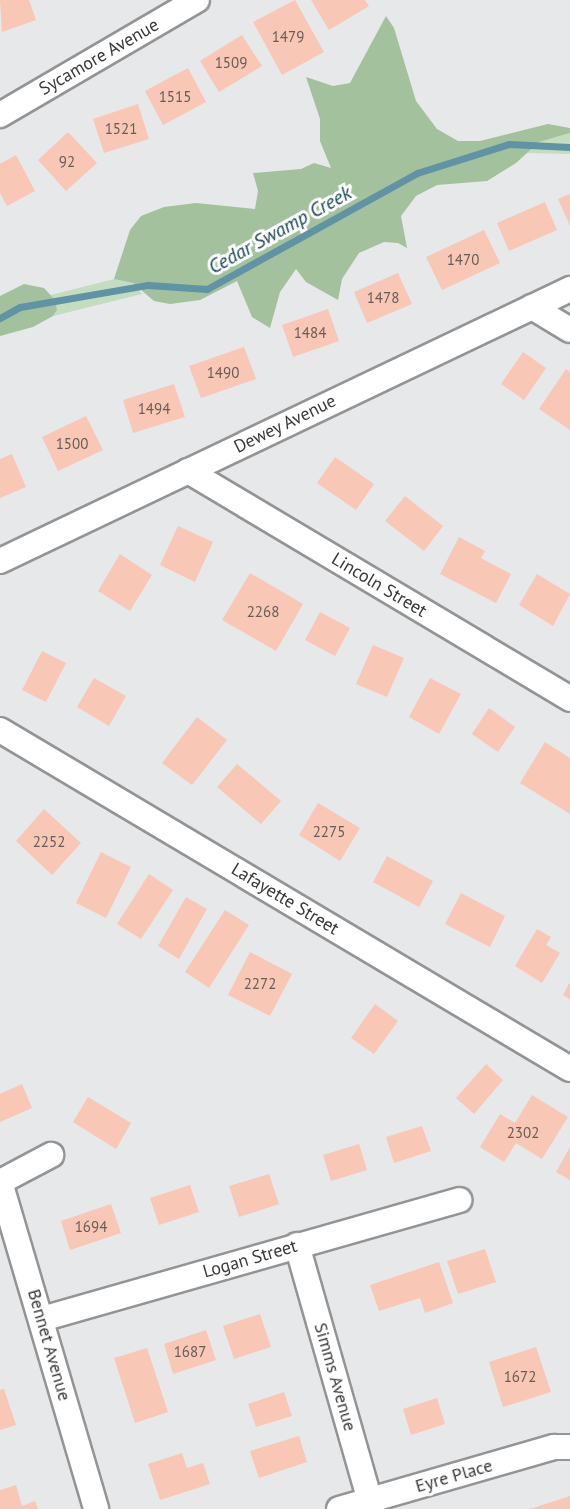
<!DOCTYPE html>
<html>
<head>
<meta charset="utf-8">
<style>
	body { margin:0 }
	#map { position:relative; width:570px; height:1509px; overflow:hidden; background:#e7e8ea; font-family:"PT Sans",sans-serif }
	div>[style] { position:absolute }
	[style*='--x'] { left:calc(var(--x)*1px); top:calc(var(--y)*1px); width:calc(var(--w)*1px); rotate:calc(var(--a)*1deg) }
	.green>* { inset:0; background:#c5ddbf }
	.forest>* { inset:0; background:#a2c19c }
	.stream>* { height:7px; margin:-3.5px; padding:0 3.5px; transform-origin:3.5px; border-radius:3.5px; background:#6093a5 }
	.building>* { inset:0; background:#f8c7b5 }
	.roads { filter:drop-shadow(2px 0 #939496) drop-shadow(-2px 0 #939496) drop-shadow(0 2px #939496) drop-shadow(0 -2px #939496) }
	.minor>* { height:24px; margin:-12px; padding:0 12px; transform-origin:12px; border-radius:12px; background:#fff }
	span { translate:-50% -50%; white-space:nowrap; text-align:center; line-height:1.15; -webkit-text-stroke:6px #fff; paint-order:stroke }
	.number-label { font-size:15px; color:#685c58 }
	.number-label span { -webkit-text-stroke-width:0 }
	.street-label { font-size:18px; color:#383839 }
	.water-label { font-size:20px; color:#184654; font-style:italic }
</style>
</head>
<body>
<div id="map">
	<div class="green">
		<div style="clip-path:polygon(570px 133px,570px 154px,524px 153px,539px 142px)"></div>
		<div style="clip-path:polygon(114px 279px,133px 283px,142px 294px,53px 316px,57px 310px,51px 295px)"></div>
	</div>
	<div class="forest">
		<div style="clip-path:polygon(386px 16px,394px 28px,416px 101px,437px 129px,458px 141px,480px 141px,548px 124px,570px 128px,570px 133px,539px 142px,516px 163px,487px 181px,437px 185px,416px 196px,401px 216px,407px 248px,398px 243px,384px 242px,359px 253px,342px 279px,338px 300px,306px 282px,296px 269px,280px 292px,270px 328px,252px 317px,237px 281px,200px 300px,170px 304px,154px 301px,133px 283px,114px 279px,130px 230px,141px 216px,164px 207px,196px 203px,255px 209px,258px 191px,253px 173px,301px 169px,314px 163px,331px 168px,320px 141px,320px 119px,306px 77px,333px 86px,350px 83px)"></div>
		<div style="clip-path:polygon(24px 284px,44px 288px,55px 300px,57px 310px,53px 316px,33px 327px,0 336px,0 296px)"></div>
	</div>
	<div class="stream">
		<div style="--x:0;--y:318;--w:23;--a:-29"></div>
		<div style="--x:20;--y:307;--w:130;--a:-9.8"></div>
		<div style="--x:148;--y:285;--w:59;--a:3.9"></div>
		<div style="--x:207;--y:289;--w:240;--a:-28.9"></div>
		<div style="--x:417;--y:173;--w:96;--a:-17.5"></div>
		<div style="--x:509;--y:144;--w:61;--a:2.8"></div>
	</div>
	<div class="building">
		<div style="clip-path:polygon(0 0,29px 0,36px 20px,2px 32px)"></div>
		<div style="clip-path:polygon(295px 0,324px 52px,282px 75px,253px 22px)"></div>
		<div style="clip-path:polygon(311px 0,365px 0,369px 6px,329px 30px)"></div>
		<div style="clip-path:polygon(242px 35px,262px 66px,219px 92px,200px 61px)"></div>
		<div style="clip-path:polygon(188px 68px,206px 102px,163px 125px,145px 91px)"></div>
		<div style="clip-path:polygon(138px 104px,149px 139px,104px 153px,93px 119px)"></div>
		<div style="clip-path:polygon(68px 132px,97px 163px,66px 191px,38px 160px)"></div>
		<div style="clip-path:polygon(16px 155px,35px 191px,7px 206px,0 193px,0 164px)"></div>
		<div style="clip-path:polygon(570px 194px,570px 226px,558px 199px)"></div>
		<div style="clip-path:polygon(545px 202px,557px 230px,509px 251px,497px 223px)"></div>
		<div style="clip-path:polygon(484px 230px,500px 263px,442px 290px,426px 257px)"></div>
		<div style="clip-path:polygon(398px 273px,412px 304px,367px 323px,354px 292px)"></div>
		<div style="clip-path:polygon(328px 309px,339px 341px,293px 357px,282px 325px)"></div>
		<div style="clip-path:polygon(244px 347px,256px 379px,201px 398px,189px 366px)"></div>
		<div style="clip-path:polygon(523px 352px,546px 368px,524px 400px,501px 384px)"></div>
		<div style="clip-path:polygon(566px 369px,570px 372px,570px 430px,539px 409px)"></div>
		<div style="clip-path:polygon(174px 384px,185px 417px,133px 433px,123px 400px)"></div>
		<div style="clip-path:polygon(86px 416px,103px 450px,58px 471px,42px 437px)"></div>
		<div style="clip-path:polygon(12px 454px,26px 487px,0 498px,0 459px)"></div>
		<div style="clip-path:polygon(335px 457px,374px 484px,356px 510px,317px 483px)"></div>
		<div style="clip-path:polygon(405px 496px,443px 526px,424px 551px,385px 521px)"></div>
		<div style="clip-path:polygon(178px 526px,213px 542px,195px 582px,160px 565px)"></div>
		<div style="clip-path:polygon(459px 537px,485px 551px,481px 558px,511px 574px,496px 603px,440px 574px)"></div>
		<div style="clip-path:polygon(120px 554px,152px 575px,130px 611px,98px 591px)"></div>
		<div style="clip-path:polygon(250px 573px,303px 604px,276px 651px,222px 620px)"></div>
		<div style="clip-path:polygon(537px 574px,570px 594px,553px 626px,519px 605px)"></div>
		<div style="clip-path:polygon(320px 612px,350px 628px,335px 656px,305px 640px)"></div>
		<div style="clip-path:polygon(373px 645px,404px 658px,387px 697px,356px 684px)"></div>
		<div style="clip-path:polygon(42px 651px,66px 663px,46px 702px,22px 690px)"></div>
		<div style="clip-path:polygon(94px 678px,126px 696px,109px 726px,77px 707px)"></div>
		<div style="clip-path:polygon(430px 678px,461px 694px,439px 734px,409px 717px)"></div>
		<div style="clip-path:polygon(489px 708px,515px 727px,498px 752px,472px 734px)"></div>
		<div style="clip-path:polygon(197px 717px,227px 740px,192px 785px,162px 763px)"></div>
		<div style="clip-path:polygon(545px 742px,570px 758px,570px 814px,520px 783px)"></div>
		<div style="clip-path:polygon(237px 764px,281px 801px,261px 824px,217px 787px)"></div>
		<div style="clip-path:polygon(318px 803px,360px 828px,340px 861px,299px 835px)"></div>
		<div style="clip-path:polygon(44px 809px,81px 843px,52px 875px,16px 841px)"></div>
		<div style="clip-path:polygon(101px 852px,131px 867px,106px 918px,76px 903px)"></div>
		<div style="clip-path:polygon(387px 856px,433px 881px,419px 907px,373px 882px)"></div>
		<div style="clip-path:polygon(149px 874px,173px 890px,141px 939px,117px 924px)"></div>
		<div style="clip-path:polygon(461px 893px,505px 916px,490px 947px,445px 924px)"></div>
		<div style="clip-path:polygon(186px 897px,207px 909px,179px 959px,158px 946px)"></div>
		<div style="clip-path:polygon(225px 910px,249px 925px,209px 988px,185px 972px)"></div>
		<div style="clip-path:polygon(537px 929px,551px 937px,546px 945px,560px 953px,542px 983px,515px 966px)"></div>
		<div style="clip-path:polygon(250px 952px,292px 974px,270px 1016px,228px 995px)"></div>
		<div style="clip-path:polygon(570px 982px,570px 999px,563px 995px)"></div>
		<div style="clip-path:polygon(375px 1004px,398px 1021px,374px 1054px,351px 1038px)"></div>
		<div style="clip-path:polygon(486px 1064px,503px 1080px,474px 1114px,456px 1098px)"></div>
		<div style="clip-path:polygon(22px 1084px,32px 1108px,0 1122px,0 1094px)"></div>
		<div style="clip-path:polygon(532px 1095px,568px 1117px,542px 1159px,516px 1143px,504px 1162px,480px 1147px,500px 1114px,515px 1123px)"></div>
		<div style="clip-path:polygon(88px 1097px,131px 1123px,116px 1149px,73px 1122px)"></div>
		<div style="clip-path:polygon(422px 1126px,431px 1151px,394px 1163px,386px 1137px)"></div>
		<div style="clip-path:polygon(359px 1144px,367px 1170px,331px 1181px,323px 1155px)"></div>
		<div style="clip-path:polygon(570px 1147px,570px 1180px,556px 1172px)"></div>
		<div style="clip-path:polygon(269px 1174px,279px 1204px,239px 1217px,229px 1186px)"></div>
		<div style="clip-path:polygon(190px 1185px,199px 1212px,159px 1225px,150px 1198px)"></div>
		<div style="clip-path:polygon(111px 1204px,121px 1233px,70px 1250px,61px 1221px)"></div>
		<div style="clip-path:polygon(485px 1249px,496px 1282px,458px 1294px,447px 1261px)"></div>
		<div style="clip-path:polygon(439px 1262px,453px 1303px,425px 1313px,420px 1298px,379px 1311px,370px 1285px)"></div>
		<div style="clip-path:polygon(260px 1314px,271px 1347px,234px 1359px,223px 1326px)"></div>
		<div style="clip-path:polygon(206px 1330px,216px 1360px,173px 1374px,164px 1344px)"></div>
		<div style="clip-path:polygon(536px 1347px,551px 1392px,503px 1407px,489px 1362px)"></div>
		<div style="clip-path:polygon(147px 1348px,168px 1412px,135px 1423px,114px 1358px)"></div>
		<div style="clip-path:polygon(4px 1389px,16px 1425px,0 1430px,0 1390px)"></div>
		<div style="clip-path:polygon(284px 1392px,292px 1416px,256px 1427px,248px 1404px)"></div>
		<div style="clip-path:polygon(437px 1398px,445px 1424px,411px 1435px,403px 1409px)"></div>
		<div style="clip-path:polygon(299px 1436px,307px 1462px,259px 1478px,250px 1451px)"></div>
		<div style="clip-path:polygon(182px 1453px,187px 1468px,203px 1463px,210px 1484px,160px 1500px,148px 1464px)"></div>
		<div style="clip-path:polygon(16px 1485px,22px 1506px,35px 1501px,38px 1509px,0 1509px,0 1490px)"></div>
		<div style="clip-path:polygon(570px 1496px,570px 1509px,530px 1509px)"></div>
	</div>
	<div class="roads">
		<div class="minor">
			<div style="--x:0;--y:115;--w:228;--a:-30.3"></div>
			<div style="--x:532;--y:307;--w:44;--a:31.2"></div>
			<div style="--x:188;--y:471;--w:445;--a:30.8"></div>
			<div style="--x:0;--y:561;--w:632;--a:-25.51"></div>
			<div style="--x:0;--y:730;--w:663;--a:30.74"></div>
			<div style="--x:0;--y:1182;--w:341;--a:73.6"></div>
			<div style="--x:0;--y:1182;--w:58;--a:-27.9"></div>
			<div style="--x:297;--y:1245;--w:274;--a:74.1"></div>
			<div style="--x:42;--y:1319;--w:434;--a:-15.9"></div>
			<div style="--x:339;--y:1509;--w:224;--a:-16.1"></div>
			<div style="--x:554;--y:1447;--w:16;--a:0"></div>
		</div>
	</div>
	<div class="number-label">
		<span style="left:288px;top:37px">1479</span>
		<span style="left:231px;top:63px">1509</span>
		<span style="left:175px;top:97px">1515</span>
		<span style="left:121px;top:129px">1521</span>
		<span style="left:67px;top:162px">92</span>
		<span style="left:463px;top:260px">1470</span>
		<span style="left:383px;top:298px">1478</span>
		<span style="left:310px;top:333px">1484</span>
		<span style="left:223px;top:373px">1490</span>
		<span style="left:154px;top:409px">1494</span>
		<span style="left:72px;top:444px">1500</span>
		<span style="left:263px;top:612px">2268</span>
		<span style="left:329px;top:832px">2275</span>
		<span style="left:49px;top:842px">2252</span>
		<span style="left:260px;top:984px">2272</span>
		<span style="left:523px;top:1133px">2302</span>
		<span style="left:91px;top:1227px">1694</span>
		<span style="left:190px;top:1352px">1687</span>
		<span style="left:520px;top:1377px">1672</span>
	</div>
	<div class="street-label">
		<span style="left:99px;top:57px;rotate:-30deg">Sycamore Avenue</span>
		<span style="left:285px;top:424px;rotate:-26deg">Dewey Avenue</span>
		<span style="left:379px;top:585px;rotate:31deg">Lincoln Street</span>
		<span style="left:285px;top:899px;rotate:31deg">Lafayette Street</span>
		<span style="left:250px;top:1259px;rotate:-16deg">Logan Street</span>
		<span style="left:49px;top:1345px;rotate:74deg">Bennet Avenue</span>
		<span style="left:335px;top:1377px;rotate:74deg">Simms Avenue</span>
		<span style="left:454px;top:1476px;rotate:-16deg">Eyre Place</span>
	</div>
	<div class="water-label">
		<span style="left:280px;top:230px;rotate:-29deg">Cedar Swamp Creek</span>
	</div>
</div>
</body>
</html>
